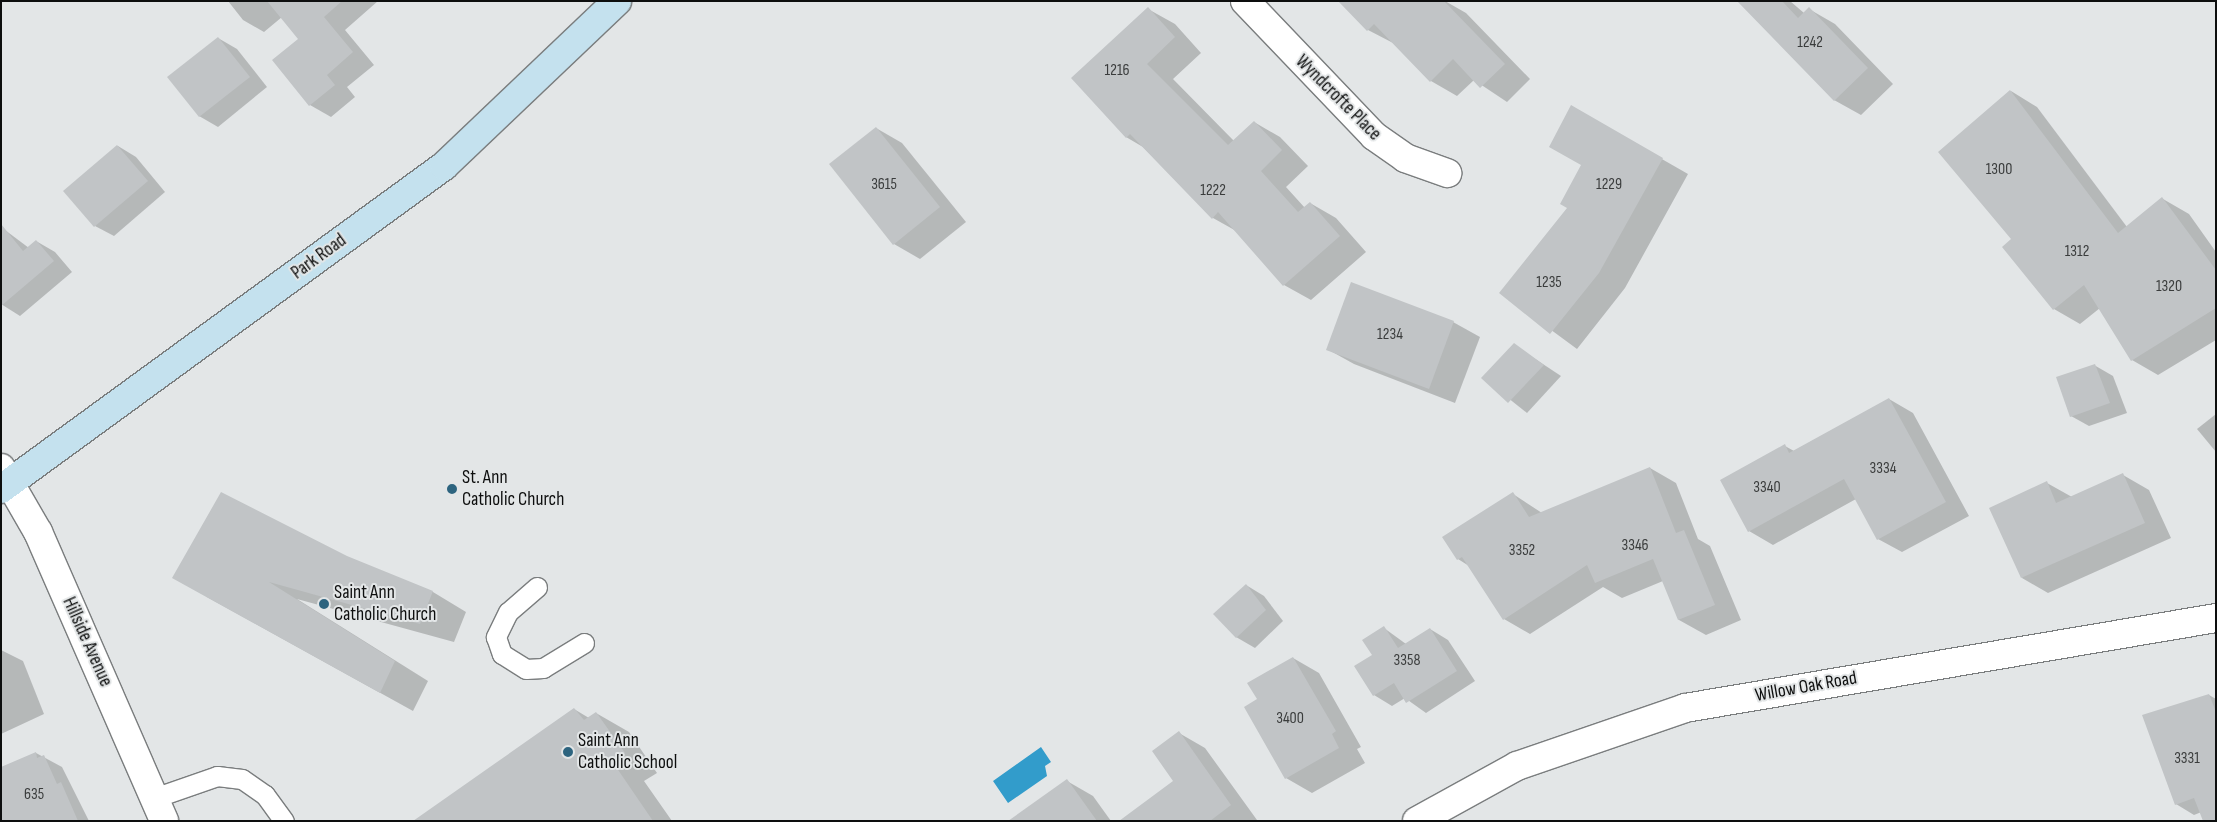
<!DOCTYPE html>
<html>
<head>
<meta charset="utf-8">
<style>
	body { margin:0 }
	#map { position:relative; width:2217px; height:822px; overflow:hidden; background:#e3e6e7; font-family:"Sofia Sans Condensed",sans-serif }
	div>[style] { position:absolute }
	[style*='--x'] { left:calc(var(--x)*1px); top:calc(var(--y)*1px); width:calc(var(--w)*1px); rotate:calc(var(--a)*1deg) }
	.water>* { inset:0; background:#329ccb }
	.shadow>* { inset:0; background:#0003 }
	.building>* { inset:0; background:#c1c4c6 }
	.roads { filter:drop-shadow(1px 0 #7a7d7e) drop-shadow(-1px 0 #7a7d7e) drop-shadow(0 1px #7a7d7e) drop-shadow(0 -1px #7a7d7e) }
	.lane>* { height:19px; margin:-9.5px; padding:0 9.5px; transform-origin:9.5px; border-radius:9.5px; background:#fff }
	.street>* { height:28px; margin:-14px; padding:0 14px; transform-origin:14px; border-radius:14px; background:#fff }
	.secondary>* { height:28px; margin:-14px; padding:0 14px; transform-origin:14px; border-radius:14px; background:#c4e1ee }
	.dots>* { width:14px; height:14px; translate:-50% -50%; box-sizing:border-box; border:2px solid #e3e6e7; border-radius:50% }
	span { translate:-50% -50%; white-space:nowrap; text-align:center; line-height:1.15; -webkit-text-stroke:4px #e3e6e7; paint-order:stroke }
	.number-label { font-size:16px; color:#3a3c3c }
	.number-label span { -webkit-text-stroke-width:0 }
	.street-label { font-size:19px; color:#0d0e0e }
	.poi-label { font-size:19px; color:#0d0e0e }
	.left { translate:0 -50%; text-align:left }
	.frame { position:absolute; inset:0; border:2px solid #0d0e0e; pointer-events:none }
</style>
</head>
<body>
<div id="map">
	<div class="water">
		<div style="clip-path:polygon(1041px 747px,1051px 762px,1045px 766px,1047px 776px,1008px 803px,993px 781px)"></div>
	</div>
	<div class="shadow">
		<div style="clip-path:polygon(228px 1px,378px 1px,345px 30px,374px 65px,347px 87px,355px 97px,331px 117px,310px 105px,299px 39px,282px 17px,264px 32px,243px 20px)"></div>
		<div style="clip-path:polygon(1340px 1px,1445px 1px,1466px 13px,1530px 79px,1507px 102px,1474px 80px,1457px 96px,1431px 81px,1395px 44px,1368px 30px)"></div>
		<div style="clip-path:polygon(1756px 1px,1790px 1px,1804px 13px,1809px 9px,1835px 24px,1893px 84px,1861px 115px,1834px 100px)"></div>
		<div style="clip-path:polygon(1148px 9px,1175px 24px,1201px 53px,1173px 79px,1234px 141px,1254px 122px,1280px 137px,1308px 166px,1286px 187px,1305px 208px,1310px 203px,1336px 218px,1366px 252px,1311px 300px,1284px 285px,1238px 232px,1213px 218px,1143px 147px,1126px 137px)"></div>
		<div style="clip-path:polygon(218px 38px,237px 49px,267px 87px,218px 127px,199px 116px)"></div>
		<div style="clip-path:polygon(2011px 91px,2037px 107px,2127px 227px,2163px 199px,2189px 214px,2216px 252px,2216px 340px,2158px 375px,2132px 360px,2100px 308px,2080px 324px,2054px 309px)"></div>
		<div style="clip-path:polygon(1571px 107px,1688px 174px,1625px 288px,1577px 349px,1501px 293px,1569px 208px,1582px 165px)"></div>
		<div style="clip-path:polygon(876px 128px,902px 143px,966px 222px,920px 259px,894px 244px)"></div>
		<div style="clip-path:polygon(118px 146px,136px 157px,165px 192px,114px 236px,95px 226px)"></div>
		<div style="clip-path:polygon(5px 230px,29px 248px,36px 241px,55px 252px,72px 272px,20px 316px,1px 304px)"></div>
		<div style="clip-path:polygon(1453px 322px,1480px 337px,1455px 403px,1354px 364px,1327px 349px)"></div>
		<div style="clip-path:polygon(1514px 345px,1561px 376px,1527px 413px,1483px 378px)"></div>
		<div style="clip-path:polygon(2094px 365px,2113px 376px,2127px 413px,2089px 426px,2071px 416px)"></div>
		<div style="clip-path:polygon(1889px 399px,1913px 413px,1969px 516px,1902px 552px,1878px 539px,1856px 499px,1773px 545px,1749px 531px,1785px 446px,1794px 451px)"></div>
		<div style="clip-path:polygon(2216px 414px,2216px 452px,2197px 429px)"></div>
		<div style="clip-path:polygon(1650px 468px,1676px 483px,1698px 539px,1710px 546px,1741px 620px,1706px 635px,1679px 620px,1663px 581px,1622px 598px,1603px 587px,1530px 634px,1504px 619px,1469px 566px,1458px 559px,1444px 538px,1513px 494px,1542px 513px)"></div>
		<div style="clip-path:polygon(2123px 475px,2149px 490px,2171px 538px,2048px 593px,2022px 578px,2047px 483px,2072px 497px)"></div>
		<div style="clip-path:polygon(347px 557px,433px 592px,466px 612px,454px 642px,297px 599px,428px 681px,413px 711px,207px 597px)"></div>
		<div style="clip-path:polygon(1246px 585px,1264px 596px,1283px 621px,1255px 648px,1236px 637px)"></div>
		<div style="clip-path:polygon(1384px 628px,1406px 644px,1430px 629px,1448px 640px,1475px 681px,1426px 713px,1405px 698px,1392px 706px,1374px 695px,1373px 655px)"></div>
		<div style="clip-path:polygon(1px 650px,23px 661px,44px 714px,1px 734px)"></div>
		<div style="clip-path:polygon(1293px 658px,1319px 673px,1361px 747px,1357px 749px,1365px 763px,1312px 793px,1286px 778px,1259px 700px)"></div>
		<div style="clip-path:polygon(2209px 695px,2216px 699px,2216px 818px,2204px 811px,2194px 815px,2176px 804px)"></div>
		<div style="clip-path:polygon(574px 709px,589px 718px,596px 713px,629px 732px,657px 773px,644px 781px,672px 821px,416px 821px)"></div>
		<div style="clip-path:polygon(1179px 733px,1205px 748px,1257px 820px,1122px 821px,1175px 781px)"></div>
		<div style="clip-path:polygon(36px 753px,62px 767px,89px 821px,1px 821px)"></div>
		<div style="clip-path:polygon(1067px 781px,1093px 796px,1111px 821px,1010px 821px)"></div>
	</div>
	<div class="building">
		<div style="clip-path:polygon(267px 1px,342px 1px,324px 17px,353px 52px,327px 75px,335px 85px,309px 106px,272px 60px,298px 39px)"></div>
		<div style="clip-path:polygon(1338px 1px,1444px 1px,1505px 64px,1480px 88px,1453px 59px,1430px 82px,1374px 24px,1367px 31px)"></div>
		<div style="clip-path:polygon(1737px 1px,1782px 1px,1798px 18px,1809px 7px,1868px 68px,1834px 101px)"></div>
		<div style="clip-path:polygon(1148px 7px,1175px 37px,1147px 64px,1228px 145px,1254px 121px,1282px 150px,1261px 171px,1298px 212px,1310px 202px,1340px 236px,1283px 286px,1218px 212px,1212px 219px,1130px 134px,1126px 138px,1071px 78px)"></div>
		<div style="clip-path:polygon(218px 37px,250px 77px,199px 117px,167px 77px)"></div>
		<div style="clip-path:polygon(2010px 90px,2118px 233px,2162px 197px,2216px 270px,2216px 308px,2131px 361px,2084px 285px,2053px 310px,2002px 247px,2011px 239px,1938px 152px)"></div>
		<div style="clip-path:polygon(1571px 105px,1663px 158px,1599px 273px,1550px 334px,1499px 293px,1567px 208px,1560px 204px,1581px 165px,1549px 147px)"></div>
		<div style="clip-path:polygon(876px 127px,940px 207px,893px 245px,829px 164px)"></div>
		<div style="clip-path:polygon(117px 145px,148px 181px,94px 227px,63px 191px)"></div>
		<div style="clip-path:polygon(1px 224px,23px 251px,36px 240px,54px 261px,1px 306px)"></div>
		<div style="clip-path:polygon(1351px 282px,1454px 321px,1429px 389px,1326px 350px)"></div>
		<div style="clip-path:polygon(1514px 343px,1544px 365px,1508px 403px,1481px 378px)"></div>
		<div style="clip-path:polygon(2095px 364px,2110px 403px,2070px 417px,2056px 377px)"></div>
		<div style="clip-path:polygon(1889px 398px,1946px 502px,1877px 540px,1844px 479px,1748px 532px,1720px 480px,1785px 444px,1789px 453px)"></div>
		<div style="clip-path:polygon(1650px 467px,1676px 533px,1684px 530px,1715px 605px,1678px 620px,1653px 559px,1595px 583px,1587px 565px,1503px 620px,1462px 557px,1457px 560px,1442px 537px,1513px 492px,1529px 517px)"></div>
		<div style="clip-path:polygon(2123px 473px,2145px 523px,2021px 578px,1989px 508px,2047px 481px,2056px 503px)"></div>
		<div style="clip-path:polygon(221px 492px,347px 556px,433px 591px,420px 624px,269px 582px,395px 661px,380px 693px,172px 578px)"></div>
		<div style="clip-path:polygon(1246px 584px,1266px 610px,1236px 638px,1213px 614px)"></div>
		<div style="clip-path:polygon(1384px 626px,1398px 648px,1430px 628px,1457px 671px,1406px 703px,1394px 683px,1373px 696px,1354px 666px,1372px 655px,1362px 640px)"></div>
		<div style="clip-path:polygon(1293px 657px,1336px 731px,1332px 734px,1339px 748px,1285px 779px,1244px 707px,1257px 699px,1247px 683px)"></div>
		<div style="clip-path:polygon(2209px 694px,2216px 712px,2216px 821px,2203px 821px,2194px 798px,2175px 805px,2142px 715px)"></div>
		<div style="clip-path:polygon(574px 708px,584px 720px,596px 712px,625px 753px,612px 761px,653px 821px,413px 821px)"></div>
		<div style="clip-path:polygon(1179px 731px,1231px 805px,1210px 821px,1119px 821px,1173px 781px,1152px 751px)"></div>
		<div style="clip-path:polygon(36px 752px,37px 758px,44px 755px,57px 784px,61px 782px,78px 821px,1px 821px,1px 767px)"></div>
		<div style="clip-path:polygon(1067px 779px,1097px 821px,1008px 821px)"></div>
	</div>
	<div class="roads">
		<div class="lane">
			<div style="--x:537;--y:587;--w:38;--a:139"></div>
			<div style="--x:508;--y:612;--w:28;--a:116"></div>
			<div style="--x:496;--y:637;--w:18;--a:71"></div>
			<div style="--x:502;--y:654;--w:28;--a:32"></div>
			<div style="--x:526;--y:669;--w:17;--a:-3"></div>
			<div style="--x:543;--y:668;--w:48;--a:-31.4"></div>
			<div style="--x:154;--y:798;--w:67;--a:-19.2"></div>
			<div style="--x:217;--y:776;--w:25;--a:7"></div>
			<div style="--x:242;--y:779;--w:28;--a:35"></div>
			<div style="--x:265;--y:795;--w:32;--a:54"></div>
		</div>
		<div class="street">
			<div style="--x:1245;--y:1;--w:187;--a:46.3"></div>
			<div style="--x:1374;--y:136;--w:38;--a:35"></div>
			<div style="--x:1405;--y:158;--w:45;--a:19.7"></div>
			<div style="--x:1;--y:468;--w:74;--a:60"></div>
			<div style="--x:38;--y:532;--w:315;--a:66.4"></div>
			<div style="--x:1417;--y:821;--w:114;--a:-28.8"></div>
			<div style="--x:1517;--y:766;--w:178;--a:-19"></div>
			<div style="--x:1685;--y:708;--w:539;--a:-9.62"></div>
		</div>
		<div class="secondary">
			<div style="--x:1;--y:489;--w:548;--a:-36.1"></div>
			<div style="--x:444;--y:166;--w:239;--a:-43.6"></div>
		</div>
	</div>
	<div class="dots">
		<div style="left:452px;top:489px;background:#2d647f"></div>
		<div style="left:324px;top:604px;background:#2d647f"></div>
		<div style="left:568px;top:752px;background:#2d647f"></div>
	</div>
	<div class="number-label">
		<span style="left:1810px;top:43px">1242</span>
		<span style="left:1117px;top:71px">1216</span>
		<span style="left:1999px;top:170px">1300</span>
		<span style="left:884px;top:185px">3615</span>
		<span style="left:1609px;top:185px">1229</span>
		<span style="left:1213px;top:191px">1222</span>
		<span style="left:2077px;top:252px">1312</span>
		<span style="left:1549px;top:283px">1235</span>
		<span style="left:2169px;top:287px">1320</span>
		<span style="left:1390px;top:335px">1234</span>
		<span style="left:1883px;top:469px">3334</span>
		<span style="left:1767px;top:488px">3340</span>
		<span style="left:1635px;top:546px">3346</span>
		<span style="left:1522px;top:551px">3352</span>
		<span style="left:1407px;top:661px">3358</span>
		<span style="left:1290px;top:719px">3400</span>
		<span style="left:2187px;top:759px">3331</span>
		<span style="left:34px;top:795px">635</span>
	</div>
	<div class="street-label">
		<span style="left:1338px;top:98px;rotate:45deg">Wyndcrofte Place</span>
		<span style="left:319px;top:257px;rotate:-36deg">Park Road</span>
		<span style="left:87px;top:642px;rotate:66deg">Hillside Avenue</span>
		<span style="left:1806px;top:687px;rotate:-10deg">Willow Oak Road</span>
	</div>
	<div class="poi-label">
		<span class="left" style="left:462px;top:489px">St. Ann<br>Catholic Church</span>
		<span class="left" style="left:334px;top:604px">Saint Ann<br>Catholic Church</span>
		<span class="left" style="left:578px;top:752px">Saint Ann<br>Catholic School</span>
	</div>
	<div class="frame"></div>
</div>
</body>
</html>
